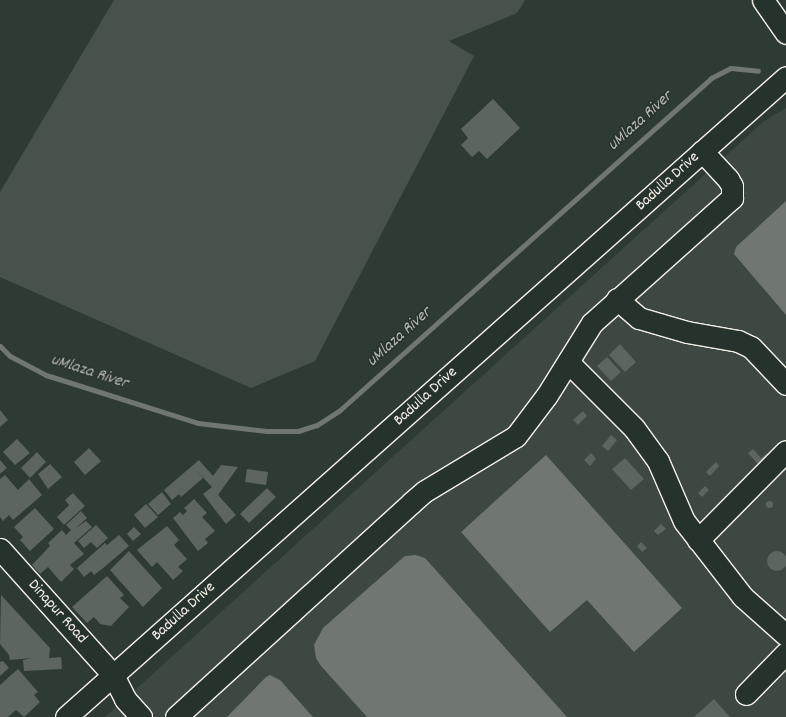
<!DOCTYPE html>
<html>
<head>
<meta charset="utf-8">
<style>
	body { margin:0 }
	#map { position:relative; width:786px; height:717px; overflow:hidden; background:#2e3b34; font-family:Dekko,sans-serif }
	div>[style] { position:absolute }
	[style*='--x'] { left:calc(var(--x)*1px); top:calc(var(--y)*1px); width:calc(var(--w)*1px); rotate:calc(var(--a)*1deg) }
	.built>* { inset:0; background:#3c4841 }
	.green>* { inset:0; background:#48524c }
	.water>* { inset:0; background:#6f7770 }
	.stream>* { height:5px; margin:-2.5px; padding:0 2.5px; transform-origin:2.5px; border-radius:2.5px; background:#6f7770 }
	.building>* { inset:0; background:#5c655e }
	.round { border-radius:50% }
	.roads { filter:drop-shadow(1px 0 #f4f1e8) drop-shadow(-1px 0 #f4f1e8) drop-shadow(0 1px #f4f1e8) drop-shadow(0 -1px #f4f1e8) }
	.minor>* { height:21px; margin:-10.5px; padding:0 10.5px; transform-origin:10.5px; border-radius:10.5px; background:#26332d }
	span { translate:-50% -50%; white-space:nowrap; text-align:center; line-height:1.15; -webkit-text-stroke:3px #26332d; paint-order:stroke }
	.street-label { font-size:16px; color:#f4f1e8 }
	.water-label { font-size:17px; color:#b8bab2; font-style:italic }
</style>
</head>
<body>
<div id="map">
	<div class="built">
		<div style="clip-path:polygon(786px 108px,786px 717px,105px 717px,764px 121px)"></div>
	</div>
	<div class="green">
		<div style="clip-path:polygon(114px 0,525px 0,517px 13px,449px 41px,474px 56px,315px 361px,251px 388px,0 277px,0 192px)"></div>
	</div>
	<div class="water">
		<div style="clip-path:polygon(786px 201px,786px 315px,734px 254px,736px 247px)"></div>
		<div style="clip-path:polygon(546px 455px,682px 608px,634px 652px,587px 600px,550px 632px,461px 532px)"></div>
		<div style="clip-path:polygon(416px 555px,425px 558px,567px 717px,367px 717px,321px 666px,316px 658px,314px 645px,323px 628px,398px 562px,405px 556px)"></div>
		<div style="clip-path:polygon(270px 675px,280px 680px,313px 717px,227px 717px,266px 677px)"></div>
	</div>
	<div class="stream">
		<div style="--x:0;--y:346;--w:14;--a:45"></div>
		<div style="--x:10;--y:356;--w:41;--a:27.8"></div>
		<div style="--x:46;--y:375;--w:159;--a:17.5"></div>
		<div style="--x:198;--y:423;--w:69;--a:6.6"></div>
		<div style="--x:267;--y:431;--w:31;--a:0"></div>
		<div style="--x:298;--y:431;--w:20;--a:-18"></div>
		<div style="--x:317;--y:425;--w:27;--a:-33"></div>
		<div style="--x:340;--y:410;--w:498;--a:-41.8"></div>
		<div style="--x:711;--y:78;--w:22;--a:-27"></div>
		<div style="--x:731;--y:68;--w:27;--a:6"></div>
	</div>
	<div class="building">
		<div style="clip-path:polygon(493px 99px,520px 128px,487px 159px,479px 151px,472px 157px,461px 145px,468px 138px,461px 129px)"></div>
		<div style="clip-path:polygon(620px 344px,636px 362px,625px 372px,609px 355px)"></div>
		<div style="clip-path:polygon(607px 357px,621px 372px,611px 381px,597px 366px)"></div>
		<div style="clip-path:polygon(0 410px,8px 420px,0 427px)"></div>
		<div style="clip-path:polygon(583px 411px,587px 416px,578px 425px,573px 420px)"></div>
		<div style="clip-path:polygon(611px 435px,617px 440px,608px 451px,602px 446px)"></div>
		<div style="clip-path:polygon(17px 439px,30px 453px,15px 465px,3px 452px)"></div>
		<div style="clip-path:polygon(89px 448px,101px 461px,85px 475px,74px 462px)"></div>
		<div style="clip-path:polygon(753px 449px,761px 458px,767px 453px,780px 468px,757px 469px,755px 467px,758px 464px,748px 453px)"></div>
		<div style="clip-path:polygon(37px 452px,46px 462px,30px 478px,21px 468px)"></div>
		<div style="clip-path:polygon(591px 453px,596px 459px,590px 466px,584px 460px)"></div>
		<div style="clip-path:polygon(625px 458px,644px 479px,631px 490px,612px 469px)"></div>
		<div style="clip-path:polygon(0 460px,7px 468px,0 474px)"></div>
		<div style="clip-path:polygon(199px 460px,213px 476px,221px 465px,238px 467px,218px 495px,236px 515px,226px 524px,203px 494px,212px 487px,197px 471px,203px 478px,181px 497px,179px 494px,172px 500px,164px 490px)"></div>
		<div style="clip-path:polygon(716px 462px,719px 466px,710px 476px,706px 472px)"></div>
		<div style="clip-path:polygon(50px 464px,62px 477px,48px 489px,38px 474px)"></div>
		<div style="clip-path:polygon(247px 469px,268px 472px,266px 485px,245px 482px)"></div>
		<div style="clip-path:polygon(5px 475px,18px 490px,29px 479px,42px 495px,13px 520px,9px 515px,3px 521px,0 517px,0 479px)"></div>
		<div style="clip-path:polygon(705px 486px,709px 490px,702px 497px,698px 493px)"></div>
		<div style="clip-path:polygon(267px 488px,276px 497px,249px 523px,240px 514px)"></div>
		<div style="clip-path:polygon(162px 492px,171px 504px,158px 515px,148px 504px)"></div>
		<div style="clip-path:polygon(73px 493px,85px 506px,64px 525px,57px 517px,69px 505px,65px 500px)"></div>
		<div style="clip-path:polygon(194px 499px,207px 513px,202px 517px,215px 531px,205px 539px,208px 543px,198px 551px,173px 518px,180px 512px,183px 515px,187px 511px,184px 508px)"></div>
		<div class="round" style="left:765.5px;top:500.5px;width:7px;height:7px"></div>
		<div style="clip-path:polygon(146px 504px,158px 517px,145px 528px,134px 515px)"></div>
		<div style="clip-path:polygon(35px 508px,54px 529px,30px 551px,20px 540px,23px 537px,14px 527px)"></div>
		<div style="clip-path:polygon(81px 511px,87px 518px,76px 528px,86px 521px,92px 527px,74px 543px,84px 554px,70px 565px,74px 569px,61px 582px,48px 567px,40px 574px,32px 565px,50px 546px,48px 543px,62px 530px,66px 535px,71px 530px,66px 525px)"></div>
		<div style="clip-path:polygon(661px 524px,666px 529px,658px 535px,654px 531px)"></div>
		<div style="clip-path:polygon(96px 525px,108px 538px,97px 548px,91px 542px,84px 548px,78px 541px)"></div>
		<div style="clip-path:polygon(167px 526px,179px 540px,174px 545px,187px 559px,178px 567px,183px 571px,173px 580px,157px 562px,152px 567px,137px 550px)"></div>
		<div style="clip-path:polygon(134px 527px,141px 534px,133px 541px,127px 534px)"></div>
		<div style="clip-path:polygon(119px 535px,129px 546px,102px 569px,94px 575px,91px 571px,84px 577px,77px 568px,105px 543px,107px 545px)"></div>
		<div style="clip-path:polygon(641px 542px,647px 548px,642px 552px,637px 546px)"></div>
		<div style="clip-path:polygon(129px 551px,162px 588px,143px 607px,110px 570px)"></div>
		<div class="round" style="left:767px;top:551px;width:20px;height:20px"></div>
		<div style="clip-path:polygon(107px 576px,124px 595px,120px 598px,129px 607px,111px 626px,100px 624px,94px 617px,87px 623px,72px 607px)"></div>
		<div style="clip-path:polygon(1px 595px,50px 648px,49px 658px,61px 657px,62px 669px,24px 671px,23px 660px,32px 658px,10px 660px,9px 655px,0 644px)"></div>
		<div style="clip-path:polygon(3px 661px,9px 668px,0 676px,0 662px)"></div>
		<div style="clip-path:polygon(18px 669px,38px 692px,34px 695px,40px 702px,24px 717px,16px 710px,8px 717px,0 717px,0 685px)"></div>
		<div style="clip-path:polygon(714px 699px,730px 717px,694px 717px)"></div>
	</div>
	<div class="roads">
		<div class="minor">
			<div style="--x:763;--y:0;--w:40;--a:55.1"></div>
			<div style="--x:617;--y:299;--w:29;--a:41"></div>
			<div style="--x:639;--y:318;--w:50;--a:16.3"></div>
			<div style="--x:687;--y:332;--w:52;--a:10"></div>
			<div style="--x:738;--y:341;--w:14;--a:25"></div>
			<div style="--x:751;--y:347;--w:51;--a:46.6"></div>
			<div style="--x:568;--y:362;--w:93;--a:45"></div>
			<div style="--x:634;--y:428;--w:41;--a:54"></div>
			<div style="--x:658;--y:461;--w:65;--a:66.6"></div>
			<div style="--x:684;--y:521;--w:96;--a:52.2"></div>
			<div style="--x:743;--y:597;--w:57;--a:41.5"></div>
			<div style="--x:698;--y:540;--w:125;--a:-45.3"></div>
			<div style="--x:0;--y:549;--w:169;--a:48.1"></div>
			<div style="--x:113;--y:675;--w:27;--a:63"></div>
			<div style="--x:125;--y:699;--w:24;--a:48"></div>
			<div style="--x:746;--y:694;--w:57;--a:-45.7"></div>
			<div style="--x:66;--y:717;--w:963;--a:-41.63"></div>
			<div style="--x:176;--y:717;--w:318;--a:-42.3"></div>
			<div style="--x:411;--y:503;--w:18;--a:-41"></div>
			<div style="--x:425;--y:491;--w:106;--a:-31.1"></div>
			<div style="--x:516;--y:436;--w:51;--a:-52.9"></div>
			<div style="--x:547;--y:395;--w:85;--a:-58"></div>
			<div style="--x:592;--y:323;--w:188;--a:-41.8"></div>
			<div style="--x:732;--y:198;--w:12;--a:-90"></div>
			<div style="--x:732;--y:186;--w:8;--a:-120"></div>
			<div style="--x:728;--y:179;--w:38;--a:-133"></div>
		</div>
	</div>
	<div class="street-label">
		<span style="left:668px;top:182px;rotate:-42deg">Badulla Drive</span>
		<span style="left:426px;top:397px;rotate:-42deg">Badulla Drive</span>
		<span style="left:57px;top:612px;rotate:48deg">Dinapur Road</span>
		<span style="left:184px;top:612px;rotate:-42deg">Badulla Drive</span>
	</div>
	<div class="water-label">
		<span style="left:641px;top:122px;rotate:-42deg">uMlaza River</span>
		<span style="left:400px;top:338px;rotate:-42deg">uMlaza River</span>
		<span style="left:89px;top:373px;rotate:18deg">uMlaza River</span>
	</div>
</div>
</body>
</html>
